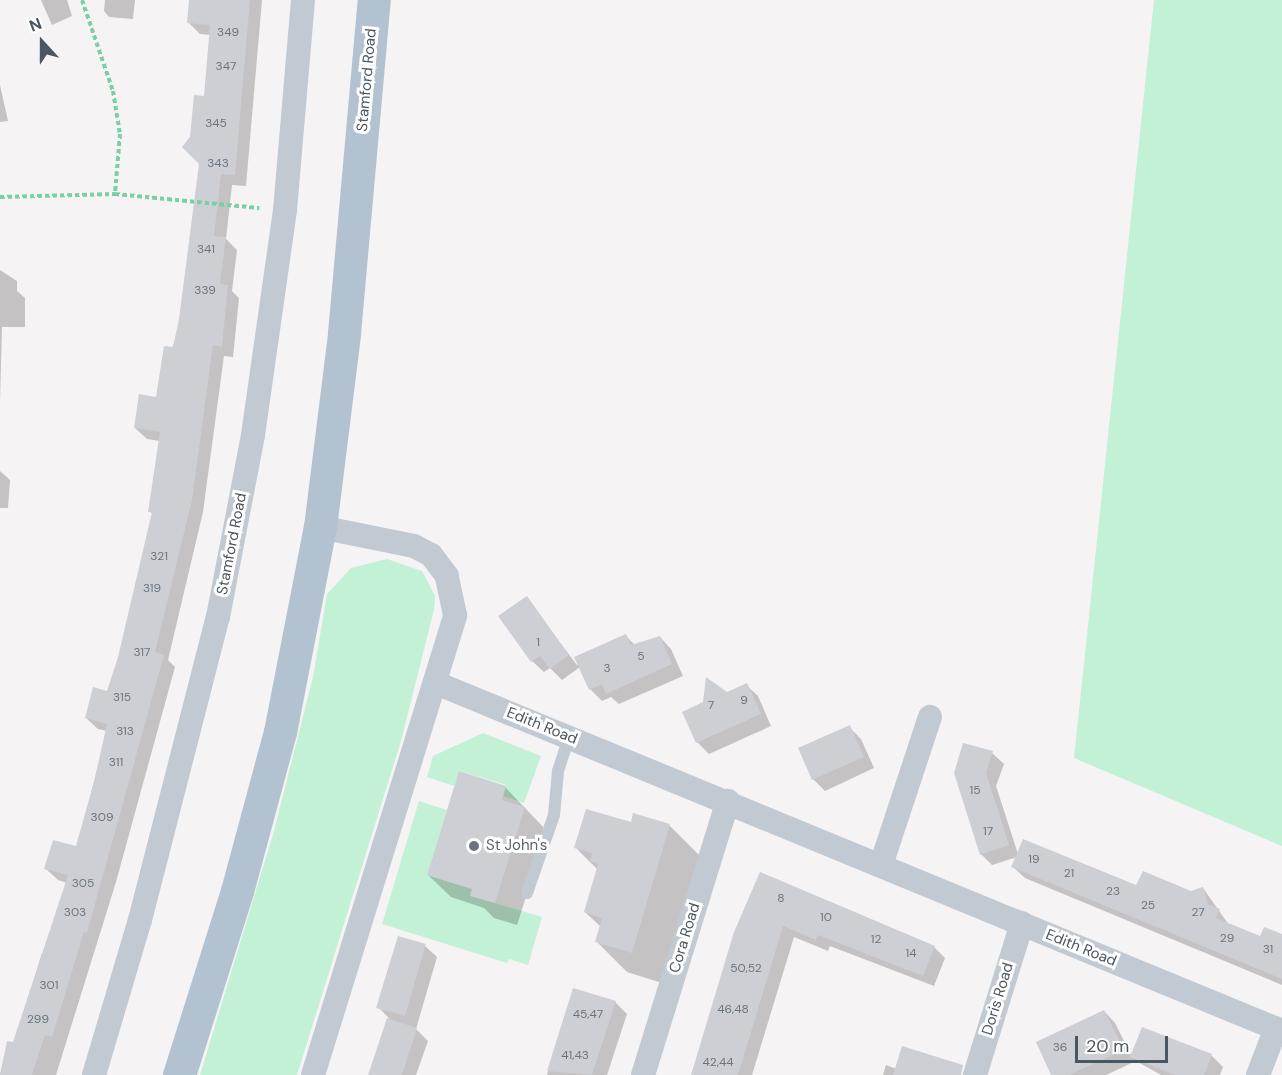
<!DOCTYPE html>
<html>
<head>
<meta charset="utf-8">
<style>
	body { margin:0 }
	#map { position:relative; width:1282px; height:1075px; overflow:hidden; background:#f5f3f3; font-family:"DM Sans",sans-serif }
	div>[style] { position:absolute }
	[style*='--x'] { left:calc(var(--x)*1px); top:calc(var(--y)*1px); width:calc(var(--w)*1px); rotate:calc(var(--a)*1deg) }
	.green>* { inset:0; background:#c3f1d5 }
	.shadow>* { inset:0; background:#0003 }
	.building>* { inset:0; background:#cdcfd5 }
	.path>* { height:4px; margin-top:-2px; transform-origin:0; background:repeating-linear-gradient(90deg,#7ad0a6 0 4.5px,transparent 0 7.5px) }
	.lane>* { height:12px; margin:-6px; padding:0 6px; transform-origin:6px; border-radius:6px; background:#c1cad2 }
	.street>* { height:24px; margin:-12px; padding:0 12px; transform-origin:12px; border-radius:12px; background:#c1cad2 }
	.primary>* { height:33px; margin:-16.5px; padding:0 16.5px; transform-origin:16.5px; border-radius:16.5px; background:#b3c2d1 }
	.dots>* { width:16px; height:16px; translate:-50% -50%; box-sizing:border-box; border:3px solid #fff; border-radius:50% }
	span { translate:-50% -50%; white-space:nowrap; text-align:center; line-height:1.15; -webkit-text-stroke:6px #fff; paint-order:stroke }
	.number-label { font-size:12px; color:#6b747e }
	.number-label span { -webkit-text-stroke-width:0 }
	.street-label { font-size:15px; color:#4a5661 }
	.worship-label { font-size:15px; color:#5b616d }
	.left { translate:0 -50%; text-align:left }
	.north { position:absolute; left:12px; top:12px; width:60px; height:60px; -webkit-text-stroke:4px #fff; paint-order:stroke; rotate:339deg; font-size:16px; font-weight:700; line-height:24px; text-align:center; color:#4a5661 }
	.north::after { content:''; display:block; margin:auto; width:21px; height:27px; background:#4a5661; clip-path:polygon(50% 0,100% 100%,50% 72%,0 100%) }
	.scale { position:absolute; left:1075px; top:1036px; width:93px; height:27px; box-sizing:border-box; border:3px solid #4a5661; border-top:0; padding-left:8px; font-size:18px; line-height:21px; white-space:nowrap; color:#4a5661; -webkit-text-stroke:4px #fff; paint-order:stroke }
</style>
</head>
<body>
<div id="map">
	<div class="green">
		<div style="clip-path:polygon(1154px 0,1282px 0,1282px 846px,1074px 758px)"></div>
		<div style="clip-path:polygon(387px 559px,422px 571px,435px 596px,434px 610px,401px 741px,297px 1075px,200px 1075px,274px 831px,313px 677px,327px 594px,351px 568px)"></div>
		<div style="clip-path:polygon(483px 733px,541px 756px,524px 803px,503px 796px,506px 785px,460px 771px,454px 786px,427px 777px,433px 756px)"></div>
		<div style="clip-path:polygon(419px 801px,447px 810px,427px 875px,472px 889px,471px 896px,542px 917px,528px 965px,509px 959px,507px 963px,382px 924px)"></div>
	</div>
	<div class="shadow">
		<div style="clip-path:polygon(41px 0,67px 0,72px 16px,52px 25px)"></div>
		<div style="clip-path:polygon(105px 0,135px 0,133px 19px,109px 17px,104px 11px)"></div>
		<div style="clip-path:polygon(191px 0,262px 0,246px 186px,232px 185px,226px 239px,237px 250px,232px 291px,239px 298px,233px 357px,224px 356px,203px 512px,168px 660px,175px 667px,116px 882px,56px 1075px,0 1075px,8px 1042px,14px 1044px,42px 953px,46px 955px,67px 883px,58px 880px,46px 869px,77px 848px,107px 731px,98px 729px,86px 718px,108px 693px,120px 657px,153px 514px,149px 511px,160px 441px,147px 439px,135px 428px,157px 399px,181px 320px,201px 164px,191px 137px,206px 98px,211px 35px,200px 34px,189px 23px)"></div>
		<div style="clip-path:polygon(0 85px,8px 121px,0 122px)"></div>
		<div style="clip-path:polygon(0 255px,0 270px,17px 281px,17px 291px,25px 298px,25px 327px,2px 327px,0 402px)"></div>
		<div style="clip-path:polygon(0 471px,10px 480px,8px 508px,0 508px)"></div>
		<div style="clip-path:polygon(526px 598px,577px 665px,626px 636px,635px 645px,660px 637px,671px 649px,683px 676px,619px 704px,611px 697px,602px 701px,590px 689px,580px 667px,562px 680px,550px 668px,544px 672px,532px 661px)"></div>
		<div style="clip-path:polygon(746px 685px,758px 696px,771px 726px,709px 754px,697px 742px,727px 693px)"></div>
		<div style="clip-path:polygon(849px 727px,861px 739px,874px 768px,825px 791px,813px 779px)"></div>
		<div style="clip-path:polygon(992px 753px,1004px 764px,996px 786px,1018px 854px,1137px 887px,1191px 893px,1203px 888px,1229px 925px,1261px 938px,1282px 936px,1282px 985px,1025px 878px,1013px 867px,1017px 857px,992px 865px,981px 854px,956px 773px)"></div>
		<div style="clip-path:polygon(505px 787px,547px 831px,517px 925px,494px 918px,484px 908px,451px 897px,428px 875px)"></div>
		<div style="clip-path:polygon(635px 815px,670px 826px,700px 856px,662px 983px,627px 972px,597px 942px,601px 927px,585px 912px,598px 870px,575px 847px,632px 824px)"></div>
		<div style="clip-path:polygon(761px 874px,934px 947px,945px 958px,934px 986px,830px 946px,828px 951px,794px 937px,752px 1075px,692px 1075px)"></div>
		<div style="clip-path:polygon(425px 946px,437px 957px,416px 1029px,428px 1041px,416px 1075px,372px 1075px,389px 1018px,378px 1007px)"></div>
		<div style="clip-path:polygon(574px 990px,615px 1002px,627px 1014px,607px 1075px,547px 1075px)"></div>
		<div style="clip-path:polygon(1104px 1011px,1115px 1023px,1132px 1057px,1143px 1029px,1212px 1056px,1223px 1067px,1220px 1075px,1161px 1075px,1136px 1061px,1106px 1075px,1053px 1075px)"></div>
		<div style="clip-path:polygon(886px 1065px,897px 1069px,942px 1075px,883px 1075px)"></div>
	</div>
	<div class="building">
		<div style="clip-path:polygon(189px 0,250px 0,235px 175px,221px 174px,214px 236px,226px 237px,220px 284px,228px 285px,222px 347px,213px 345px,192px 500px,155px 652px,164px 655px,87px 933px,84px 932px,52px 1037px,45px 1035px,32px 1075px,0 1075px,7px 1041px,13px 1042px,68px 875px,44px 869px,53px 840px,76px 846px,94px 782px,107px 724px,85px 718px,93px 687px,107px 691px,118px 657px,152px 512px,148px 512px,160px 432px,134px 428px,139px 394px,156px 397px,164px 346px,173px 347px,179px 319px,199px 164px,182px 147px,190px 137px,194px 95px,204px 96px,210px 25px,187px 23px)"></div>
		<div style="clip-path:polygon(527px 596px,569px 655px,550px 669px,540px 656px,531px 662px,498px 616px)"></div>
		<div style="clip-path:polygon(626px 634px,631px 645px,660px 636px,672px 664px,606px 694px,602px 684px,589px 690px,574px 657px)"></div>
		<div style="clip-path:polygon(706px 677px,727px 692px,747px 683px,761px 714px,696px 743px,682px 712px,703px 702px)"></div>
		<div style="clip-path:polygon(850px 725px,864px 757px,812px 780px,798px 748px)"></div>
		<div style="clip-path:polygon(963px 743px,993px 751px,986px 773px,1009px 845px,980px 855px,954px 773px)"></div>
		<div style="clip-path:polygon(459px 771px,506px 786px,502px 800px,525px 807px,495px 903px,470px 896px,472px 889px,427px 875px)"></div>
		<div style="clip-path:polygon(586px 809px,631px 822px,633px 813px,670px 824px,632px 953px,595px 942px,602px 918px,584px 912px,598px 864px,590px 861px,592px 853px,574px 848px)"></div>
		<div style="clip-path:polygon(1023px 839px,1136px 885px,1143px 871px,1191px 891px,1203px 887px,1208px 904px,1220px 909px,1216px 918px,1260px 936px,1264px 927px,1282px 934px,1282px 979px,1011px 867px)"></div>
		<div style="clip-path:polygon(760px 872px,935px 946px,923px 976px,818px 935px,816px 940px,783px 926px,738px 1075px,691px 1075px,734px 932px)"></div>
		<div style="clip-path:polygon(398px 936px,426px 944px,405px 1016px,376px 1008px)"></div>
		<div style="clip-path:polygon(573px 988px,616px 1001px,592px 1075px,547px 1071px)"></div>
		<div style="clip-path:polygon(1104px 1010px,1124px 1050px,1069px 1075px,1051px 1075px,1036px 1042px)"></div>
		<div style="clip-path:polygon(387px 1018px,417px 1028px,402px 1075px,368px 1075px)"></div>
		<div style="clip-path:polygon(1142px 1027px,1212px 1054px,1204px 1075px,1175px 1075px,1130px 1057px)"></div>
		<div style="clip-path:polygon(902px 1046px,963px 1065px,961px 1075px,893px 1075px)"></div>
	</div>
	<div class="path">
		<div style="--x:82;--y:0;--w:96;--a:71.2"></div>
		<div style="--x:113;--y:91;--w:44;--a:80.8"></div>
		<div style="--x:120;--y:134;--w:60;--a:94.8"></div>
		<div style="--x:0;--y:197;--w:115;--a:-1.5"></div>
		<div style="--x:115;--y:194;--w:145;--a:5.6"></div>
	</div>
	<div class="lane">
		<div style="--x:527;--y:893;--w:83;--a:-70.9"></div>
		<div style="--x:554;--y:815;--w:44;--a:-84.8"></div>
		<div style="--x:558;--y:771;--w:36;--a:-72"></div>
	</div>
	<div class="street">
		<div style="--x:436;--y:683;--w:915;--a:22.36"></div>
		<div style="--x:881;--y:865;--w:156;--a:-71.7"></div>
		<div style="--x:94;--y:1075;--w:162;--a:-73.5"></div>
		<div style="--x:140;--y:920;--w:313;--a:-75.6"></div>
		<div style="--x:218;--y:617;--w:185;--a:-79.1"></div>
		<div style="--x:253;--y:435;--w:227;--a:-81.9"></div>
		<div style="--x:285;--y:210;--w:211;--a:-85.1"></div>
		<div style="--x:313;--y:1075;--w:481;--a:-72.8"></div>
		<div style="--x:455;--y:615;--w:40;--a:-102"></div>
		<div style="--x:447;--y:576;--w:26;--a:-127"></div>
		<div style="--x:431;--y:555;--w:19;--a:-152"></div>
		<div style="--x:414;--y:546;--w:96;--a:-168.6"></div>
		<div style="--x:643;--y:1075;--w:287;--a:-72.8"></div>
		<div style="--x:975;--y:1075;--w:159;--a:-72.8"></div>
		<div style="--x:1258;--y:1075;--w:50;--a:-69"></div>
	</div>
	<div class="primary">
		<div style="--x:179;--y:1075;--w:193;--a:-72.5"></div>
		<div style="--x:237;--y:891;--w:165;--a:-74.9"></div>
		<div style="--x:280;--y:732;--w:209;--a:-79"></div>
		<div style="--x:320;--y:527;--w:195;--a:-82.9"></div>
		<div style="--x:344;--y:333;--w:334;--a:-84.9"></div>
	</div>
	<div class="dots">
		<div style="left:474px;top:846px;background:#6b7280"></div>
	</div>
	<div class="number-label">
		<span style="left:228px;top:33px">349</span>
		<span style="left:226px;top:67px">347</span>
		<span style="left:216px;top:124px">345</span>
		<span style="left:218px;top:164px">343</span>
		<span style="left:206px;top:250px">341</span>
		<span style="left:205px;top:291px">339</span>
		<span style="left:159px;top:557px">321</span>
		<span style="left:152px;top:589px">319</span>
		<span style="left:538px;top:643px">1</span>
		<span style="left:142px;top:653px">317</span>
		<span style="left:641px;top:657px">5</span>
		<span style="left:607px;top:669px">3</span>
		<span style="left:122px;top:698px">315</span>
		<span style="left:744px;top:701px">9</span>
		<span style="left:711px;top:706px">7</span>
		<span style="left:125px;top:732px">313</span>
		<span style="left:116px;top:763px">311</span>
		<span style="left:975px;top:791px">15</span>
		<span style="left:102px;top:818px">309</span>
		<span style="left:988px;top:832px">17</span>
		<span style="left:1034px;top:860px">19</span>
		<span style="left:1069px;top:874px">21</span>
		<span style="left:83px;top:884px">305</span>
		<span style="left:1113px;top:892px">23</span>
		<span style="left:781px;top:899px">8</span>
		<span style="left:1148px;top:906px">25</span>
		<span style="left:75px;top:913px">303</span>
		<span style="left:1198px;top:913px">27</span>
		<span style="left:826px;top:918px">10</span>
		<span style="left:1227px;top:939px">29</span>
		<span style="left:876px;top:940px">12</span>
		<span style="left:1268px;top:950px">31</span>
		<span style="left:911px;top:954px">14</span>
		<span style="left:746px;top:969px">50,52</span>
		<span style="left:49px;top:986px">301</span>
		<span style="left:733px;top:1010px">46,48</span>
		<span style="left:588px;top:1015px">45,47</span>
		<span style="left:38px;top:1020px">299</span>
		<span style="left:1060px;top:1048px">36</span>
		<span style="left:575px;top:1056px">41,43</span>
		<span style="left:718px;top:1063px">42,44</span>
	</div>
	<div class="street-label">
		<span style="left:367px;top:80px;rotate:-85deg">Stamford Road</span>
		<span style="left:232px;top:544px;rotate:-79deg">Stamford Road</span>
		<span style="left:542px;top:726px;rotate:22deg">Edith Road</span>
		<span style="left:685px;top:938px;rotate:-73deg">Cora Road</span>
		<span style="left:1081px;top:948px;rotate:22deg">Edith Road</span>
		<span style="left:998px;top:999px;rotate:-73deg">Doris Road</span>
	</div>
	<div class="worship-label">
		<span class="left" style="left:486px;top:846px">St John's</span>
	</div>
	<div class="north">N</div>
	<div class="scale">20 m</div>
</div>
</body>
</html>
